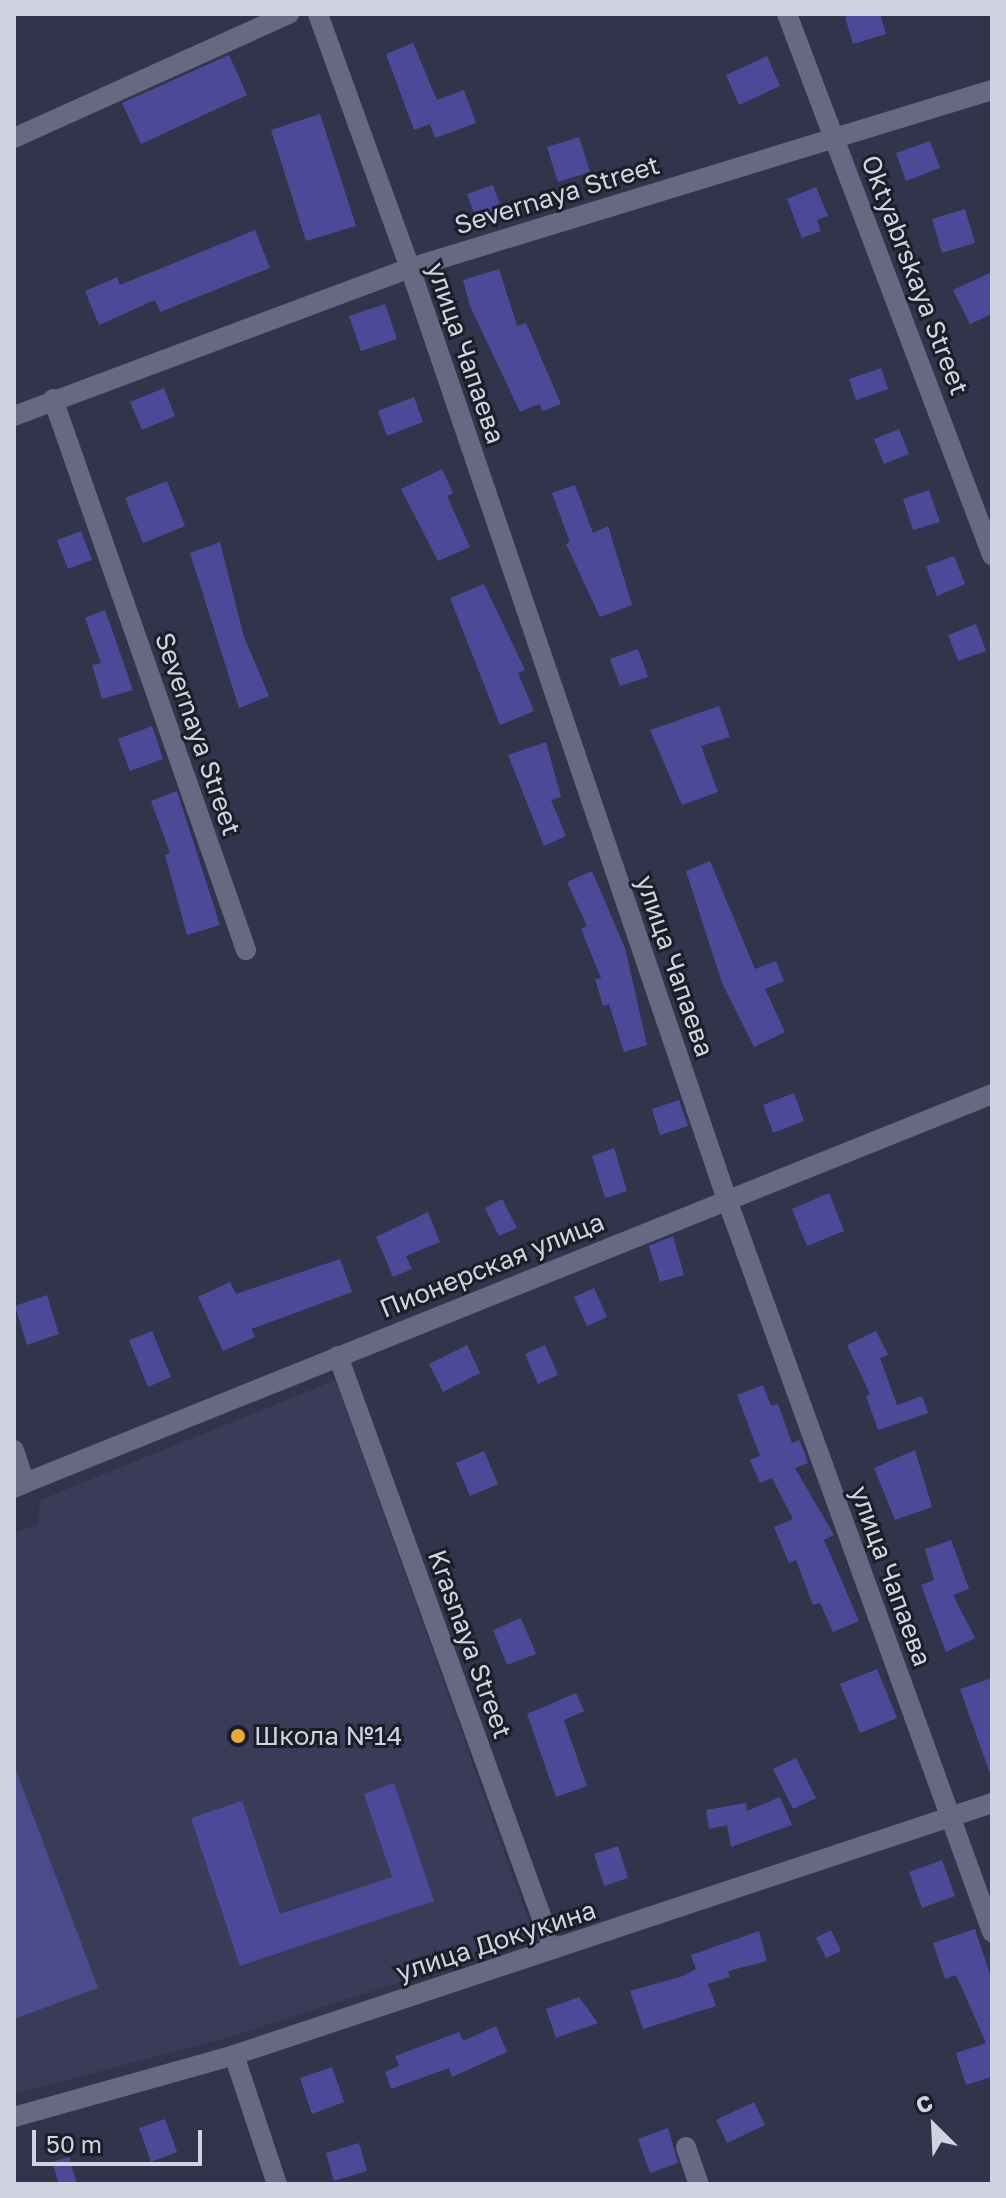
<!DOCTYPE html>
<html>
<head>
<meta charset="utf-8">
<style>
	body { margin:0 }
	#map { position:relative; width:1006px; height:2198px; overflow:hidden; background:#32344b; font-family:"Golos Text",sans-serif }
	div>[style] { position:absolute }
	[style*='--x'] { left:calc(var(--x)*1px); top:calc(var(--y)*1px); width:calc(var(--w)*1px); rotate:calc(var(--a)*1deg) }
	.built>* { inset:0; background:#3a3b59 }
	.green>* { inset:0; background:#4b4c8b }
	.building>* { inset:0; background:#4c4a98 }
	.street>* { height:20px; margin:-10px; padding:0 10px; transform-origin:10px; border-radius:10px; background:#676983 }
	.secondary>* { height:20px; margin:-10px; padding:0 10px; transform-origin:10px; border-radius:10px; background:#676983 }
	.dots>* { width:22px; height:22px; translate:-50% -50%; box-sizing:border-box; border:4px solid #1c1d27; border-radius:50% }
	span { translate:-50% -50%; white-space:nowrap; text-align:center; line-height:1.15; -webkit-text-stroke:6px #1c1d27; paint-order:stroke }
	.street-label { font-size:26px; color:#d1d3e2 }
	.poi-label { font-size:26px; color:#d1d3e2 }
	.left { translate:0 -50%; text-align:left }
	.frame { position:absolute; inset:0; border:16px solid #d1d3e2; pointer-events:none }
	.north { position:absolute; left:894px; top:2086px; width:80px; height:80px; -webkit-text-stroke:6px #1c1d27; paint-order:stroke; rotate:336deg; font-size:22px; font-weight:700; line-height:32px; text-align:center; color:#d1d3e2 }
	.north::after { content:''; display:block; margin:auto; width:28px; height:36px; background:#d1d3e2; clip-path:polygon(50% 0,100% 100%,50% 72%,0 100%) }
	.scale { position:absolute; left:32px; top:2130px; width:170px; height:36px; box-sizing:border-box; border:4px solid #d1d3e2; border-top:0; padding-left:10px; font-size:24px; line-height:28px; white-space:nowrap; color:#d1d3e2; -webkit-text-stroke:6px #1c1d27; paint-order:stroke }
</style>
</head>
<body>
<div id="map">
	<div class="built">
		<div style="clip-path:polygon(336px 1380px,535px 1939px,226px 2038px,14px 2094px,14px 1533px,38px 1524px,40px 1500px)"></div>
	</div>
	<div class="green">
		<div style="clip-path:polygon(14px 1765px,98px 1988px,14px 2019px)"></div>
	</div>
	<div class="building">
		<div style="clip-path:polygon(854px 14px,880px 14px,886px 34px,853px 44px,845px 17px)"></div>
		<div style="clip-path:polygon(413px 43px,437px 100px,464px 90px,476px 123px,435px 138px,430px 124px,414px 130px,386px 54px)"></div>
		<div style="clip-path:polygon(229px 55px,247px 95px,141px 144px,122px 103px)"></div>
		<div style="clip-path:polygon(767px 56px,780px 86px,739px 105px,726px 75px)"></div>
		<div style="clip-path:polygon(320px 114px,356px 226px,306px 241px,271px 130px)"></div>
		<div style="clip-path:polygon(579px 137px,590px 172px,558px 182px,547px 147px)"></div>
		<div style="clip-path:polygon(930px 141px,940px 168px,906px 181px,896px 153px)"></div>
		<div style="clip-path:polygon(493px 185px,502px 210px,476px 219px,467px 194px)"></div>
		<div style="clip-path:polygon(816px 187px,828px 216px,817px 220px,821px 231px,802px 238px,787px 199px)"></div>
		<div style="clip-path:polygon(965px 209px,975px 243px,942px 253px,932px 219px)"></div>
		<div style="clip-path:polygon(255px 230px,270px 268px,160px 312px,155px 300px,99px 325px,85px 291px,117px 277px,120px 285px)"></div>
		<div style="clip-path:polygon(499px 269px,517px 326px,526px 323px,561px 404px,543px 411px,539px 404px,520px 412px,470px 306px,463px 280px)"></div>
		<div style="clip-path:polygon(992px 272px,992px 314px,970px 324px,953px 290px)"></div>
		<div style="clip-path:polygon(385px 304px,397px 339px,361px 351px,349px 316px)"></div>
		<div style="clip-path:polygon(881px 368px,888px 389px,856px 400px,849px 379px)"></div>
		<div style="clip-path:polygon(164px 388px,175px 416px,142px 430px,130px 402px)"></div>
		<div style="clip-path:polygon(414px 397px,423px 422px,387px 436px,378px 411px)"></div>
		<div style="clip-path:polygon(899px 429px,909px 454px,884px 464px,874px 439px)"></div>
		<div style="clip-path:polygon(442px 469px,453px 493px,447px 496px,470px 547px,438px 561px,401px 489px)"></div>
		<div style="clip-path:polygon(167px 481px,185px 526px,143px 543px,125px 498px)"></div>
		<div style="clip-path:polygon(575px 485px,593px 533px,608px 526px,632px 605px,600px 617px,566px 544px,570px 542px,552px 493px)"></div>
		<div style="clip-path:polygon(929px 490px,940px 522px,913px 530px,903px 499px)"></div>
		<div style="clip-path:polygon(81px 531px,92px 560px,68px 569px,57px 540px)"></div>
		<div style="clip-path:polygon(220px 542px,244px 637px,269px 696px,239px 708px,190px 553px)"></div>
		<div style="clip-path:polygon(954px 556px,965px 584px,937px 596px,926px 566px)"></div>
		<div style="clip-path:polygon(484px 584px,525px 670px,518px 673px,534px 711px,500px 725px,450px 598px)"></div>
		<div style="clip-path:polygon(105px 610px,133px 690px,102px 699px,92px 665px,101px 663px,85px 618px)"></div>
		<div style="clip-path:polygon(976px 624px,986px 651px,958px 661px,948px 635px)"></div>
		<div style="clip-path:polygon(638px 649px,648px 677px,620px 686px,610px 659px)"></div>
		<div style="clip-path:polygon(719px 706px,730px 737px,701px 746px,718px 792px,682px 805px,650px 730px)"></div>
		<div style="clip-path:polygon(152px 726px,163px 759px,130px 771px,118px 739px)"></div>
		<div style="clip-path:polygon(546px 742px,561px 797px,551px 800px,566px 836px,544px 846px,508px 755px)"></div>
		<div style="clip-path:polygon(177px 791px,220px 925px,187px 935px,165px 855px,170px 853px,151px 801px)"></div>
		<div style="clip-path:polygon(710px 861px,755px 969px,776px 961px,784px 981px,765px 989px,785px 1032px,754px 1047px,722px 983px,686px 871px)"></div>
		<div style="clip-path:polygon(592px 871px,625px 948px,647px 1045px,624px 1052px,609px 1004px,603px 1006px,595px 979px,601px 978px,581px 929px,587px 926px,567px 882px)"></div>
		<div style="clip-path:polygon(794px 1093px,804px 1121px,773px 1133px,763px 1105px)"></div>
		<div style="clip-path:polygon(679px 1100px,688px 1126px,660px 1135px,652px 1109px)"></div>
		<div style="clip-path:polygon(614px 1148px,627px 1191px,605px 1198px,592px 1156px)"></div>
		<div style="clip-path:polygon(829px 1193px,844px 1231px,807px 1246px,792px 1209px)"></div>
		<div style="clip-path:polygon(502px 1199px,517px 1228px,499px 1236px,485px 1208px)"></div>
		<div style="clip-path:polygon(428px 1212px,440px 1242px,406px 1256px,412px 1269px,393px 1277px,376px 1237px)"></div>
		<div style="clip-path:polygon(673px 1236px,684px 1275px,660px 1282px,649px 1246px)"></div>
		<div style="clip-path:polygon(340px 1259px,352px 1292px,251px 1329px,255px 1337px,223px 1351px,198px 1297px,230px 1282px,236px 1294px)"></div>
		<div style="clip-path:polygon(594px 1288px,607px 1317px,587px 1326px,574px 1297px)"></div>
		<div style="clip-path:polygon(47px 1295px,59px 1334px,27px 1345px,15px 1306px)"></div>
		<div style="clip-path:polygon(152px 1331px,171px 1377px,148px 1387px,129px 1340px)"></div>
		<div style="clip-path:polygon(876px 1331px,888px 1355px,880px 1358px,897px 1405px,922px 1396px,928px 1413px,878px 1430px,866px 1396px,870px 1394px,847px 1345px)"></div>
		<div style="clip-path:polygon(467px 1345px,480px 1373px,443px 1392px,429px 1364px)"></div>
		<div style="clip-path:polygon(545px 1345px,558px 1375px,538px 1384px,525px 1354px)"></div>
		<div style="clip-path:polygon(763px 1385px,771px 1406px,778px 1404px,792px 1443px,799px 1440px,804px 1451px,808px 1463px,795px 1468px,834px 1535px,824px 1540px,859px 1621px,833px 1632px,820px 1603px,813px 1605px,796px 1560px,789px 1563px,774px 1527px,793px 1519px,772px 1478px,760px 1483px,750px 1460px,760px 1456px,737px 1395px)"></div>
		<div style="clip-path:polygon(915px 1450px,932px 1507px,895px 1520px,874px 1468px)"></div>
		<div style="clip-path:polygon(484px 1451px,498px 1484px,470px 1496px,456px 1463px)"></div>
		<div style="clip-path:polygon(951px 1540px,969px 1589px,953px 1595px,975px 1638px,946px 1652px,921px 1585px,934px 1580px,925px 1549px)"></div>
		<div style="clip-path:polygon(521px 1618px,536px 1654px,507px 1665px,493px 1630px)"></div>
		<div style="clip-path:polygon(877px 1669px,897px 1718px,860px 1733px,840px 1684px)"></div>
		<div style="clip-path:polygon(992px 1678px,992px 1771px,989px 1771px,960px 1689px)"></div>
		<div style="clip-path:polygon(576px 1693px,584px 1711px,564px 1720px,587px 1786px,556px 1797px,527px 1714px)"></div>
		<div style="clip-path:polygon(796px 1758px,816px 1798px,793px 1809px,773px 1769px)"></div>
		<div style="clip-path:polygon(394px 1783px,434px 1901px,240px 1966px,191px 1818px,242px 1801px,280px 1914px,392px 1877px,364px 1794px)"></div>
		<div style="clip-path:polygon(780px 1797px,792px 1825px,731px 1847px,727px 1825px,709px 1829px,706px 1810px,746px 1803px,747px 1811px)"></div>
		<div style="clip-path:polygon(618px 1846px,628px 1878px,604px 1886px,594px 1854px)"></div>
		<div style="clip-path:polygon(942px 1860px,955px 1896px,922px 1908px,909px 1872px)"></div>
		<div style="clip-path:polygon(975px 1929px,992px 1980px,992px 2077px,966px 2085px,956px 2053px,986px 2043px,956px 1975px,945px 1979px,933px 1943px)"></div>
		<div style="clip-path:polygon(831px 1930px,841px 1951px,826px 1958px,816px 1938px)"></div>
		<div style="clip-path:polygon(759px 1931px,767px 1961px,728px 1971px,730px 1977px,708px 1984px,716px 2006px,643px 2029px,630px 1991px,683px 1976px,696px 1969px,691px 1955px)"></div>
		<div style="clip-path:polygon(579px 1997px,598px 2023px,556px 2038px,546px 2009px)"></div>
		<div style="clip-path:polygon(496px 2026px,507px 2052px,452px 2077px,449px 2068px,391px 2089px,385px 2072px,399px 2066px,395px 2056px,459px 2032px,463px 2041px)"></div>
		<div style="clip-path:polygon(332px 2067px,344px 2102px,312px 2114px,300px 2078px)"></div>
		<div style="clip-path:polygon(754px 2102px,765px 2125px,727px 2143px,716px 2120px)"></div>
		<div style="clip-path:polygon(165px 2119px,177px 2152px,151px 2162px,139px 2128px)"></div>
		<div style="clip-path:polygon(668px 2128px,678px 2163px,650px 2173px,638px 2139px)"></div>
		<div style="clip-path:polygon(359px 2143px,367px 2171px,334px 2181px,326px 2153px)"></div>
		<div style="clip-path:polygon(69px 2157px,77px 2184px,59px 2184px,52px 2162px)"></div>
	</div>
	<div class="street">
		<div style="--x:318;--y:14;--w:270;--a:70.1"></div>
		<div style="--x:410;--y:268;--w:981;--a:71.21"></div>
		<div style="--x:726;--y:1197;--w:782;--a:70.1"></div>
		<div style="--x:787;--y:14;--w:579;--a:69.25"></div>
		<div style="--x:14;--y:138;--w:302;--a:-24.3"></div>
		<div style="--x:53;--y:399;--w:584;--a:70.7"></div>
		<div style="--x:14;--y:416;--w:423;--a:-20.5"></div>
		<div style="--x:410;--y:268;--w:609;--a:-17.01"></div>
		<div style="--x:338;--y:1356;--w:631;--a:70.07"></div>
		<div style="--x:25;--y:1483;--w:1042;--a:-21.91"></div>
		<div style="--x:234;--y:2055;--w:799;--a:-18.39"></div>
		<div style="--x:686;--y:2147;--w:39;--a:71"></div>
	</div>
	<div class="secondary">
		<div style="--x:14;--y:1450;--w:35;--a:72"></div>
		<div style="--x:25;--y:1483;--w:12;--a:156"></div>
		<div style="--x:14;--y:2117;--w:229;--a:-15.7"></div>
		<div style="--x:234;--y:2055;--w:136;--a:71.6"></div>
	</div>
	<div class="dots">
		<div style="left:238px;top:1736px;background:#eaaa38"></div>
	</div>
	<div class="street-label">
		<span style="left:557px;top:195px;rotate:-17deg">Severnaya Street</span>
		<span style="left:915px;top:275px;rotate:69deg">Oktyabrskaya Street</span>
		<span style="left:466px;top:353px;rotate:71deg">улица Чапаева</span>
		<span style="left:198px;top:734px;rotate:71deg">Severnaya Street</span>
		<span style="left:675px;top:966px;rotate:71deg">улица Чапаева</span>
		<span style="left:492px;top:1265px;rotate:-22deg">Пионерская улица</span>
		<span style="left:891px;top:1576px;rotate:70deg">улица Чапаева</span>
		<span style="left:470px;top:1644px;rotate:70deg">Krasnaya Street</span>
		<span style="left:496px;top:1941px;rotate:-18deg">улица Докукина</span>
	</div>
	<div class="poi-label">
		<span class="left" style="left:254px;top:1736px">Школа №14</span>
	</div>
	<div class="frame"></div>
	<div class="north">С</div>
	<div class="scale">50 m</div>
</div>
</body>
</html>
